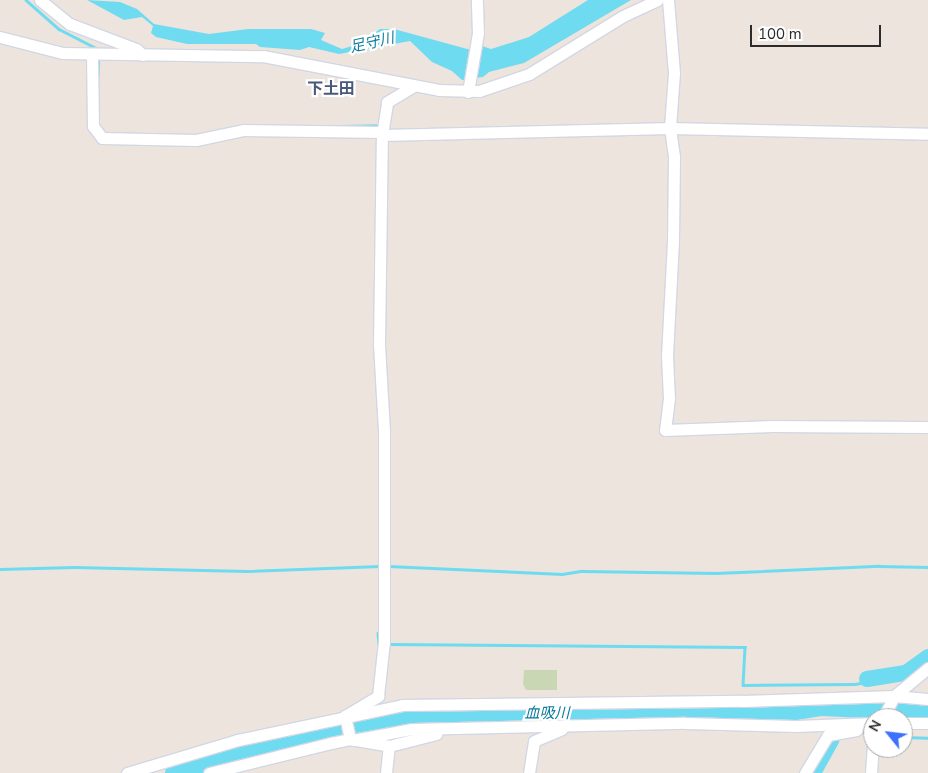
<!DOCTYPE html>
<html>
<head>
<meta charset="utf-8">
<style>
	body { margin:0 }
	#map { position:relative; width:928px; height:773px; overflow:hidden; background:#ede4dd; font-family:"Nunito Sans","Noto Sans JP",sans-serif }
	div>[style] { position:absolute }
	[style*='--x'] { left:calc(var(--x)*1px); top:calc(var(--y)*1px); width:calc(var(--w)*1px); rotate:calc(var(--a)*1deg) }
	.cemetery>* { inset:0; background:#c9d7b4 }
	.water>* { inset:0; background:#6fdbf0 }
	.stream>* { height:2.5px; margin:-1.25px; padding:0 1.25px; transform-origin:1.25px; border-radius:1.25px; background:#6fdbf0 }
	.river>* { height:16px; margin:-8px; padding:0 8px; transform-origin:8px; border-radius:8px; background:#6fdbf0 }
	.roads { filter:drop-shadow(1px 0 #d2d7e4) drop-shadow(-1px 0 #d2d7e4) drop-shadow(0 1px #d2d7e4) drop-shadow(0 -1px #d2d7e4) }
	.minor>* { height:11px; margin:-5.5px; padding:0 5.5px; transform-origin:5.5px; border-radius:5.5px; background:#fff }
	span { translate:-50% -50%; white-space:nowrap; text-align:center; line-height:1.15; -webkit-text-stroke:4.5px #fff; paint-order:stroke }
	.water-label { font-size:15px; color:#0c7b9e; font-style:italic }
	.quarter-label { font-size:16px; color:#4a587c; font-weight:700 }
	.north { position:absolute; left:863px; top:708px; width:50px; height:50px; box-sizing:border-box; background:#fff; border:1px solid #aaa; border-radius:50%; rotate:299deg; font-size:14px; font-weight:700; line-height:20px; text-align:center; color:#2b2b2b }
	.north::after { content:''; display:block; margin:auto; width:18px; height:22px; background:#3b72fc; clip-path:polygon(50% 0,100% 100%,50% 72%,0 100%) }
	.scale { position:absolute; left:750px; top:25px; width:131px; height:22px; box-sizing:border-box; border:2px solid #2b2b2b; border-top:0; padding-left:6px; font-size:15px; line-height:18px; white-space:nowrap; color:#2b2b2b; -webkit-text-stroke:4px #fff; paint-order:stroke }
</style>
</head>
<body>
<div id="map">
	<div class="cemetery">
		<div style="clip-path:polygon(524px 670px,557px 670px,557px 690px,526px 690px,523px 684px)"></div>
	</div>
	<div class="water">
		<div style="clip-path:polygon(87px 0,120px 2px,137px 9px,154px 24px,209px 34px,248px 29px,311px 29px,325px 33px,321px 40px,342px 49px,359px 44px,380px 29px,394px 29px,471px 50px,482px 46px,491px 49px,529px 37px,588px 0,631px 0,524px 63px,489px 72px,483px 77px,462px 80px,452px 71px,432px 62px,410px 41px,339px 54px,309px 47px,300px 50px,260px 47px,256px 44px,187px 44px,156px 37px,151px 33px,153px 26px,142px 17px,124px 20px)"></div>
	</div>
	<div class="stream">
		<div style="--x:26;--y:0;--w:44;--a:41.3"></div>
		<div style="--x:59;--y:29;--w:44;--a:27.1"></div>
		<div style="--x:98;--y:76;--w:16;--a:-90"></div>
		<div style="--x:341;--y:126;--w:39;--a:-1"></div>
		<div style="--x:388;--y:566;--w:174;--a:2.6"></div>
		<div style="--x:562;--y:574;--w:20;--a:-9"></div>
		<div style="--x:582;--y:571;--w:134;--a:0.9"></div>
		<div style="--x:716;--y:573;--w:163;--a:-2.5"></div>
		<div style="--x:879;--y:566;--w:49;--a:1.2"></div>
		<div style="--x:0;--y:569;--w:74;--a:-1.5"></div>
		<div style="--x:74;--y:567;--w:172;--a:1.3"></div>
		<div style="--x:246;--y:571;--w:134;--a:-2.1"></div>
		<div style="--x:378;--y:633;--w:11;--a:85"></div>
		<div style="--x:390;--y:644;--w:355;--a:0.5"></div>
		<div style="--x:745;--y:647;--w:38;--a:93"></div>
		<div style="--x:743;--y:685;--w:112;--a:-0.5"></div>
		<div style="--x:855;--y:684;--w:25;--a:-11"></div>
		<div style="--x:859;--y:733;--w:9;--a:-6"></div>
		<div style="--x:903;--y:737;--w:25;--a:2"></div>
	</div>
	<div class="river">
		<div style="--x:867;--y:679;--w:39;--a:-9"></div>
		<div style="--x:906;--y:673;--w:27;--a:-36"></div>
		<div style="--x:173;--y:773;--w:162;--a:-15.8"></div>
		<div style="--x:329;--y:729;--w:89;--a:-9"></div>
		<div style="--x:417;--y:715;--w:372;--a:-0.3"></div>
		<div style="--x:789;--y:713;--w:32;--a:-9"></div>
		<div style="--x:821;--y:708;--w:107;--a:2.7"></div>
		<div style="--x:813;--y:773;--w:38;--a:-61"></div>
	</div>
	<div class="roads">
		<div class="minor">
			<div style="--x:40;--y:0;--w:38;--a:39"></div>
			<div style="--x:70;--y:24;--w:71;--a:20.7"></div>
			<div style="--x:136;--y:49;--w:9;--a:41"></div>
			<div style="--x:668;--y:0;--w:73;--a:85.3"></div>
			<div style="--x:674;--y:73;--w:55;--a:94.2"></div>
			<div style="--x:670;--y:128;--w:30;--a:82"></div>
			<div style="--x:674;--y:158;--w:83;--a:90.7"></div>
			<div style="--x:673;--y:241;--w:115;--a:93"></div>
			<div style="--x:667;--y:356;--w:42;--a:87.3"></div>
			<div style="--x:669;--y:398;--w:32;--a:97"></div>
			<div style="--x:665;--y:430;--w:107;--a:-2.1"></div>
			<div style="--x:772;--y:426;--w:156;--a:0.4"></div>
			<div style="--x:0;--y:37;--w:65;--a:14.3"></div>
			<div style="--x:63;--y:53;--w:200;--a:0.9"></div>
			<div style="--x:263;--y:56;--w:179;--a:10.9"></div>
			<div style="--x:439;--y:90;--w:40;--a:1.4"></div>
			<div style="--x:479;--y:91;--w:53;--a:-18.8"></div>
			<div style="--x:529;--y:74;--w:110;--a:-31.7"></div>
			<div style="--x:623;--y:16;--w:38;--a:-25"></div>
			<div style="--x:92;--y:55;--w:71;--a:89.2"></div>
			<div style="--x:93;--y:126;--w:15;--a:53"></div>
			<div style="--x:102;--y:138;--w:94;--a:1.2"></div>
			<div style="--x:196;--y:140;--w:48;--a:-12"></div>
			<div style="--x:243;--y:130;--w:140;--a:0.8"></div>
			<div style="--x:468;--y:92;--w:60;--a:-80.4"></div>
			<div style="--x:478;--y:33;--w:33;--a:-92"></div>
			<div style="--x:382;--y:135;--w:288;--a:-1.4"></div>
			<div style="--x:670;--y:128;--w:258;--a:1.3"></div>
			<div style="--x:883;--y:718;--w:25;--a:-63"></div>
			<div style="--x:894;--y:696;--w:44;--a:-39.5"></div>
			<div style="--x:903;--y:723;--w:25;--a:0"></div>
			<div style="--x:350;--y:739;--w:24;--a:-102"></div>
			<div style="--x:345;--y:716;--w:39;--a:-31"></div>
			<div style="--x:378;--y:696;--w:54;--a:-83.7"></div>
			<div style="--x:384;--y:642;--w:211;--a:-90"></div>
			<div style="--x:384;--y:431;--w:87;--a:-93.3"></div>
			<div style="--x:379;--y:344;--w:209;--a:-89.2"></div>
			<div style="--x:382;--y:135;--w:33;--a:-81"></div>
			<div style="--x:387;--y:102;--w:31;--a:-31"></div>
			<div style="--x:353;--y:740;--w:60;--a:-10.6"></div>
			<div style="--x:412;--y:729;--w:273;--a:-1.3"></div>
			<div style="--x:685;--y:723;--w:111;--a:1.5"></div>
			<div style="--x:796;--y:726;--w:77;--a:-2.2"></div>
			<div style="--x:127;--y:773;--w:116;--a:-16.6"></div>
			<div style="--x:238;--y:740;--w:168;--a:-12"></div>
			<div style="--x:402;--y:705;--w:340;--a:-0.7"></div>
			<div style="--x:742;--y:701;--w:152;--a:-1.9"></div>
			<div style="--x:894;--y:696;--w:34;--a:5"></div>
			<div style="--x:209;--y:773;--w:126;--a:-13.8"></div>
			<div style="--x:331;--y:743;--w:19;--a:-12"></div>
			<div style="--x:350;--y:739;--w:40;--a:10"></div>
			<div style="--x:389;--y:746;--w:49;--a:-14.3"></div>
			<div style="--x:386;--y:773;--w:27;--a:-84"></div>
			<div style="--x:529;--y:773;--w:32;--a:-81"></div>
			<div style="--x:534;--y:741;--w:30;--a:-23"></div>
			<div style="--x:805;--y:773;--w:44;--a:-58.8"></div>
			<div style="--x:828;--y:735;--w:29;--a:-10"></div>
			<div style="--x:871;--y:773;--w:28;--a:-86"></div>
		</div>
	</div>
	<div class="water-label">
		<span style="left:372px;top:43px;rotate:-13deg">足守川</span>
		<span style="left:547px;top:714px">血吸川</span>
	</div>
	<div class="quarter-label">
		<span style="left:331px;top:89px">下土田</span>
	</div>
	<div class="north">N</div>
	<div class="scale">100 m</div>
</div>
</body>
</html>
